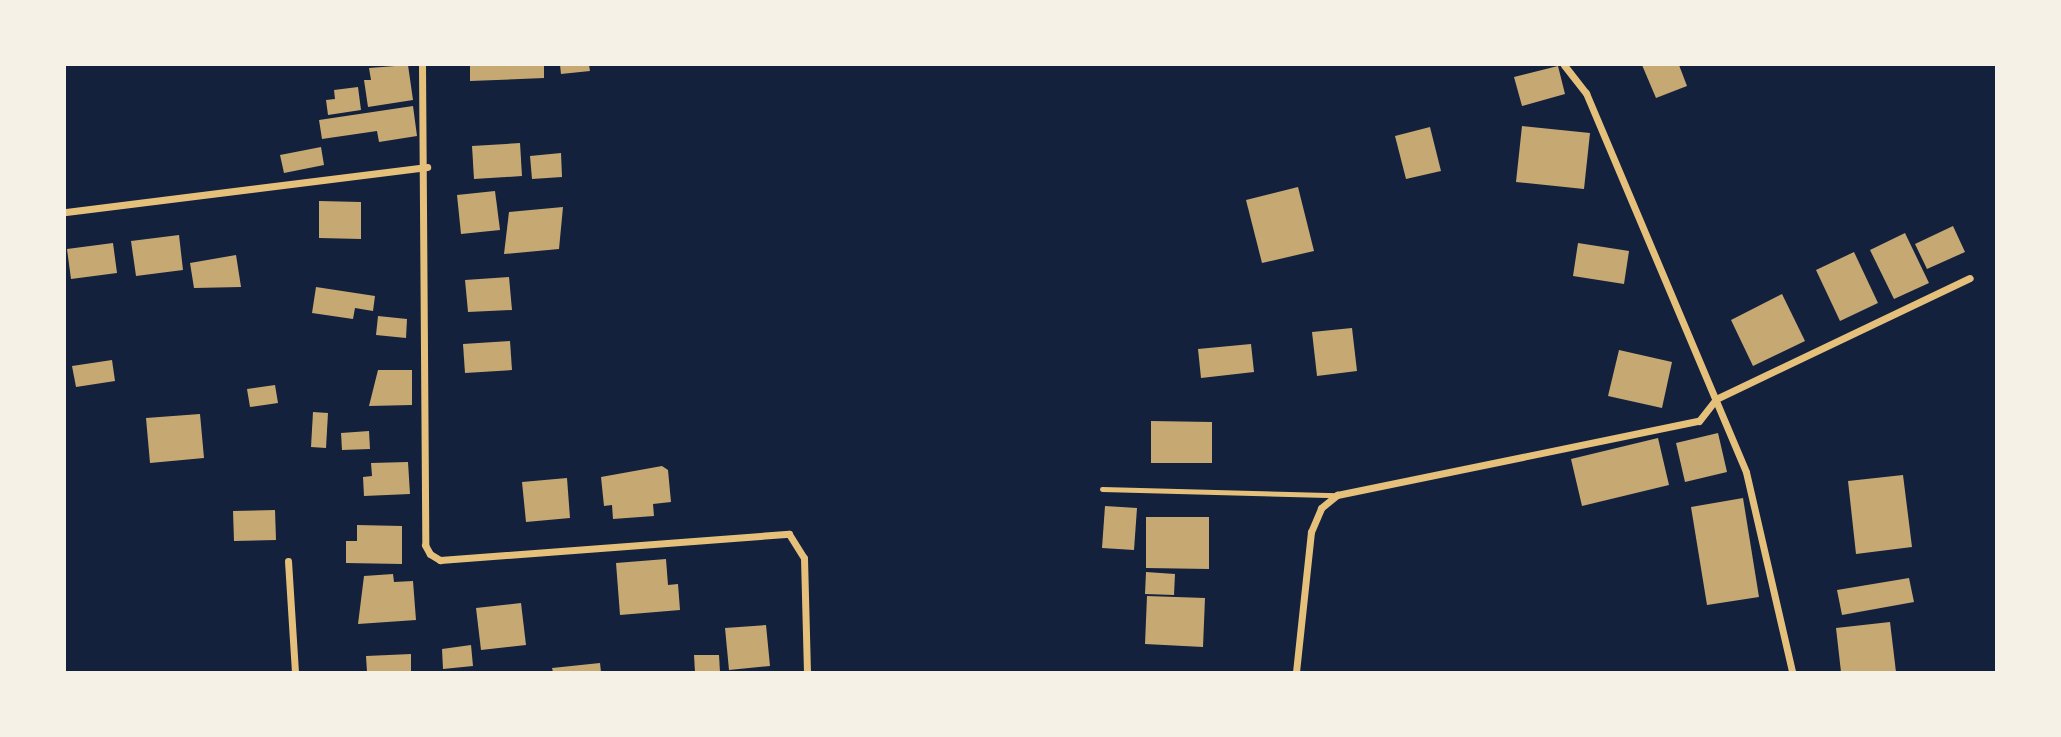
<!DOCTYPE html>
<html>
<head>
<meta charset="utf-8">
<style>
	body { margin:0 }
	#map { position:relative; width:2061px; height:737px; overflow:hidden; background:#14213d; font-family:Karla,sans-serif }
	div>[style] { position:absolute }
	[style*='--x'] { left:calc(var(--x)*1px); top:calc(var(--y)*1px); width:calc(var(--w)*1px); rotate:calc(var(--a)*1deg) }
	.building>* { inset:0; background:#c6a872 }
	.service>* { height:5px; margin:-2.5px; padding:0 2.5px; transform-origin:2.5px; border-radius:2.5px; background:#e5c07b }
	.minor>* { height:7px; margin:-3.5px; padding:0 3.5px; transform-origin:3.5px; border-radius:3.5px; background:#e5c07b }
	span { translate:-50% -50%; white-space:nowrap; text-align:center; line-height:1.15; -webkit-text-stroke:7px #f6f1e7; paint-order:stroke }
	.frame { position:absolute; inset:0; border:66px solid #f6f1e7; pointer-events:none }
</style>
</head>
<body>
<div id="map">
	<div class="building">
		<div style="clip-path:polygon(408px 65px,413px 100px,368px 107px,364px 80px,371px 80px,369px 68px)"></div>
		<div style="clip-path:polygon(470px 65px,544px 65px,544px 78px,470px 81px)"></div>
		<div style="clip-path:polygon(560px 65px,589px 65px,590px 71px,561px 74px)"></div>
		<div style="clip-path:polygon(1642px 65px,1679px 65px,1687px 86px,1656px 98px)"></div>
		<div style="clip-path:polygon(1558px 66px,1565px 94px,1522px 106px,1514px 77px)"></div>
		<div style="clip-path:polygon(358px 87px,361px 110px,328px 115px,326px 100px,335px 99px,334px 90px)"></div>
		<div style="clip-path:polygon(413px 106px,417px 136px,379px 142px,377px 131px,322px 139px,319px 120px)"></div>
		<div style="clip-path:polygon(1522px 126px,1590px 133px,1584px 189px,1516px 182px)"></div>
		<div style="clip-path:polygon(1430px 127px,1441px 171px,1406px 179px,1395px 136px)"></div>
		<div style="clip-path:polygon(520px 143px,522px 176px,474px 179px,472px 146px)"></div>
		<div style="clip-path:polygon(321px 147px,324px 165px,284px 173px,280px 155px)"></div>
		<div style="clip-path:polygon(561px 153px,562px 177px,532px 179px,530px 156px)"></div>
		<div style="clip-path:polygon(1298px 187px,1314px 251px,1262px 263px,1246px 200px)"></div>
		<div style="clip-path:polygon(495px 191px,500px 230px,461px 234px,457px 195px)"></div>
		<div style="clip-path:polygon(319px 201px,361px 202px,361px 239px,319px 238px)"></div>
		<div style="clip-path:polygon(563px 207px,559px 249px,504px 254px,509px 212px)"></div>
		<div style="clip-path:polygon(1953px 226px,1965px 252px,1927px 269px,1915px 244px)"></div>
		<div style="clip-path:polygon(1905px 233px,1929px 283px,1894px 299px,1870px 250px)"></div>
		<div style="clip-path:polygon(179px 235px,183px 270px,136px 276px,131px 241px)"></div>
		<div style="clip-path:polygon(113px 243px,117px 273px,71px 279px,67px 249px)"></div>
		<div style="clip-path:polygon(1578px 243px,1629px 251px,1624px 284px,1573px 276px)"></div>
		<div style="clip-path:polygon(1854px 252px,1878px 303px,1840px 321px,1816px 270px)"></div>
		<div style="clip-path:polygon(236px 255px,241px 287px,194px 288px,190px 263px)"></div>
		<div style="clip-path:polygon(509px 277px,512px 310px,468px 312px,465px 280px)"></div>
		<div style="clip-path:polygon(316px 287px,375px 296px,373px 311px,355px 308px,353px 319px,312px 313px)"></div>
		<div style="clip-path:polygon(1782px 294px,1805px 341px,1753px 366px,1731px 320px)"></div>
		<div style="clip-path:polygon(378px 316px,407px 319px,406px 338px,376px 335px)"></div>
		<div style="clip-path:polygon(1352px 328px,1357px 371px,1317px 376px,1312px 332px)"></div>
		<div style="clip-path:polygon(510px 341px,512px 370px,465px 373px,463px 344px)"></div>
		<div style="clip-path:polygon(1251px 344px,1254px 372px,1201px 378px,1198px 349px)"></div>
		<div style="clip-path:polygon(1619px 350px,1672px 362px,1662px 408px,1608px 396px)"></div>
		<div style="clip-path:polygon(112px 360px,115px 381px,76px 387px,72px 366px)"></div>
		<div style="clip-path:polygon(378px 370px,412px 370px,412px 405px,369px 406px)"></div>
		<div style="clip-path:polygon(275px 385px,278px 403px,250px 407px,247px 389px)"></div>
		<div style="clip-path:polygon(313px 412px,328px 413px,326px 448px,311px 447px)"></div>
		<div style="clip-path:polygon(200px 414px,204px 458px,150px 463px,146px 418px)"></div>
		<div style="clip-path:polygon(1151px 421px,1212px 422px,1212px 463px,1151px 463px)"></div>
		<div style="clip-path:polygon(369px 431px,370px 449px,342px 450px,341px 433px)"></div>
		<div style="clip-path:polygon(1718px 433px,1727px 472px,1685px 482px,1676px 443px)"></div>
		<div style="clip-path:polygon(1658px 438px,1669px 485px,1582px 506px,1571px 459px)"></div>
		<div style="clip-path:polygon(408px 462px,410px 494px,364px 496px,363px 477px,372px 476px,371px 463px)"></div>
		<div style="clip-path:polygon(662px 466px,668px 470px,671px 502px,653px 504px,654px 516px,613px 519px,612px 505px,604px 506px,601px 477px)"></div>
		<div style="clip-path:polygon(1903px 475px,1912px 547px,1856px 554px,1848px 481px)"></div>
		<div style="clip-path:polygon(567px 478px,570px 518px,526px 522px,522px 482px)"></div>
		<div style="clip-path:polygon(1743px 498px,1759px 597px,1707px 605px,1691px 507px)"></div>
		<div style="clip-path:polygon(1105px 506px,1137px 508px,1134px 550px,1102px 548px)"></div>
		<div style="clip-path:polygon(275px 510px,276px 540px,234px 541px,233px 511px)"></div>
		<div style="clip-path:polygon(1146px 517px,1209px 517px,1209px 569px,1146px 568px)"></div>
		<div style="clip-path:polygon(357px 525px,402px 526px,402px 564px,346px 563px,346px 541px,357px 541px)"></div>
		<div style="clip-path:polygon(666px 559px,668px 585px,678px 584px,680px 610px,620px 615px,616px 563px)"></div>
		<div style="clip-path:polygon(1146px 572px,1175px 574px,1174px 595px,1145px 594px)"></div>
		<div style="clip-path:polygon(393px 574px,394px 582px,413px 581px,416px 620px,358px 624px,364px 576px)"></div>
		<div style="clip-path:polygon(1909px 578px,1914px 602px,1842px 615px,1837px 590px)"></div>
		<div style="clip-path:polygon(1147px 596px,1205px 598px,1203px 647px,1145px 644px)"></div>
		<div style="clip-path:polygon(521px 603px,526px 645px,481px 650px,476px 608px)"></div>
		<div style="clip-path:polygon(1890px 622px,1896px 672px,1841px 672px,1836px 628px)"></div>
		<div style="clip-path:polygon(766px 625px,770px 666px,729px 670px,725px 628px)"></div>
		<div style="clip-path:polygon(471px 645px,473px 666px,443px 669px,442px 649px)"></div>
		<div style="clip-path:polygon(411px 654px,411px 672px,367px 672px,366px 656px)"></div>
		<div style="clip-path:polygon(694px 655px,719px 655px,720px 672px,695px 672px)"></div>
		<div style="clip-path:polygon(600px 663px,601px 672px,553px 672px,552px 668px)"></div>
	</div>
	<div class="service">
		<div style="--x:1102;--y:489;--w:235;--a:1.5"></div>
	</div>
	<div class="minor">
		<div style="--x:422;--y:65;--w:480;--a:89.6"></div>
		<div style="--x:425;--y:545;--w:10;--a:61"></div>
		<div style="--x:430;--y:554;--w:12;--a:31"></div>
		<div style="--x:440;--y:560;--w:350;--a:-4.3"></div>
		<div style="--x:789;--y:534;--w:28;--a:58"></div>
		<div style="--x:804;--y:558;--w:114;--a:88.5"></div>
		<div style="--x:1564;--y:65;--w:36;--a:52"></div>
		<div style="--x:1586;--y:93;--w:411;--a:67.1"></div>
		<div style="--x:1746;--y:472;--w:205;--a:77"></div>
		<div style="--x:66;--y:212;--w:364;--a:-7.1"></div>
		<div style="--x:288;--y:561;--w:111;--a:86.4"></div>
		<div style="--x:1296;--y:672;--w:141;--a:-83.9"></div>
		<div style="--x:1311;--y:532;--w:26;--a:-67"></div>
		<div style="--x:1321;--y:508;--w:21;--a:-39"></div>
		<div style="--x:1337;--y:495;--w:369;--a:-11.6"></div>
		<div style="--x:1699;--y:421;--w:28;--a:-52"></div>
		<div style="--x:1716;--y:399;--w:281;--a:-25.5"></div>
	</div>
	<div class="frame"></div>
</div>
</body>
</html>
